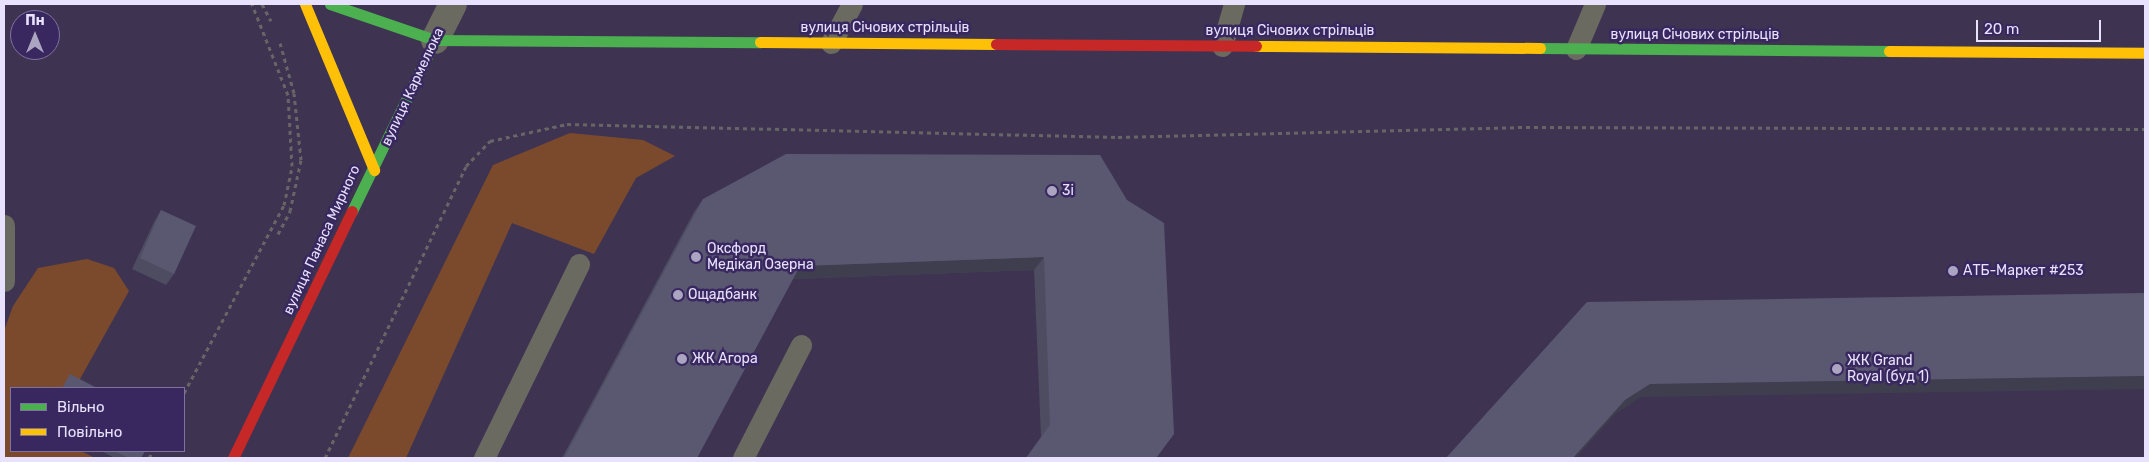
<!DOCTYPE html>
<html>
<head>
<meta charset="utf-8">
<style>
	body { margin:0 }
	#map { position:relative; width:2149px; height:462px; overflow:hidden; background:#3e3452; font-family:Rubik,sans-serif }
	div>[style] { position:absolute }
	[style*='--x'] { left:calc(var(--x)*1px); top:calc(var(--y)*1px); width:calc(var(--w)*1px); rotate:calc(var(--a)*1deg) }
	.green>* { inset:0; background:#7b4a2c }
	.path>* { height:3px; margin-top:-1.5px; transform-origin:0; background:repeating-linear-gradient(90deg,#686566 0 4px,transparent 0 8px) }
	.lane>* { height:21px; margin:-10.5px; padding:0 10.5px; transform-origin:10.5px; border-radius:10.5px; background:#6a6a61 }
	.street>* { height:28px; margin:-14px; padding:0 14px; transform-origin:14px; border-radius:14px; background:#6a6a61 }
	.fast>* { height:11px; margin:-5.5px; padding:0 5.5px; transform-origin:5.5px; border-radius:5.5px; background:#4caf50 }
	.slow>* { height:11px; margin:-5.5px; padding:0 5.5px; transform-origin:5.5px; border-radius:5.5px; background:#ffc107 }
	.jam>* { height:11px; margin:-5.5px; padding:0 5.5px; transform-origin:5.5px; border-radius:5.5px; background:#c62828 }
	.wall>* { inset:0; background:#4d4c61 }
	.shaded-wall>* { inset:0; background:#3f3e4f }
	.building>* { inset:0; background:#5a5871 }
	.dots>* { width:14px; height:14px; translate:-50% -50%; box-sizing:border-box; border:2px solid #39275f; border-radius:50% }
	span { translate:-50% -50%; white-space:nowrap; text-align:center; line-height:1.15; -webkit-text-stroke:5px #39275f; paint-order:stroke }
	.street-label { font-size:14px; color:#e8e2fe }
	.poi-label { font-size:14px; color:#e8e2fe }
	.left { translate:0 -50%; text-align:left }
	.frame { position:absolute; inset:0; border:5px solid #e8e2fe; pointer-events:none }
	.legend { position:absolute; left:10px; top:387px; width:175px; height:65px; box-sizing:border-box; background:#39275f; border:1px solid #7f729f; margin:0; padding:6px 9px; list-style:none; font-size:15px; color:#e8e2fe }
	.legend li { display:flex; align-items:center; gap:10px; height:25px }
	.legend b { width:25px; border:1px solid #7f729f }
	.north { position:absolute; left:10px; top:10px; width:50px; height:50px; box-sizing:border-box; background:#39275f; border:1px solid #7f729f; border-radius:50%; rotate:0deg; font-size:14px; font-weight:700; line-height:20px; text-align:center; color:#e8e2fe }
	.north::after { content:''; display:block; margin:auto; width:18px; height:22px; background:#aca5c2; clip-path:polygon(50% 0,100% 100%,50% 72%,0 100%) }
	.scale { position:absolute; left:1976px; top:20px; width:125px; height:22px; box-sizing:border-box; border:2px solid #e8e2fe; border-top:0; padding-left:6px; font-size:15px; line-height:18px; white-space:nowrap; color:#e8e2fe; -webkit-text-stroke:4px #39275f; paint-order:stroke }
</style>
</head>
<body>
<div id="map">
	<div class="green">
		<div style="clip-path:polygon(570px 133px,643px 140px,675px 156px,636px 178px,594px 254px,512px 223px,406px 458px,348px 458px,493px 165px)"></div>
		<div style="clip-path:polygon(87px 259px,114px 268px,129px 291px,75px 388px,11px 388px,11px 451px,81px 451px,95px 458px,4px 458px,4px 331px,13px 306px,38px 268px)"></div>
	</div>
	<div class="path">
		<div style="--x:262;--y:4;--w:19;--a:62"></div>
		<div style="--x:278;--y:234;--w:26;--a:-62"></div>
		<div style="--x:290;--y:211;--w:52;--a:-77.8"></div>
		<div style="--x:301;--y:160;--w:67;--a:-96"></div>
		<div style="--x:294;--y:93;--w:52;--a:-105.6"></div>
		<div style="--x:184;--y:393;--w:213;--a:-62"></div>
		<div style="--x:284;--y:205;--w:40;--a:-78"></div>
		<div style="--x:292;--y:166;--w:71;--a:-93.2"></div>
		<div style="--x:288;--y:95;--w:98;--a:-111.6"></div>
		<div style="--x:149;--y:458;--w:8;--a:-60"></div>
		<div style="--x:325;--y:458;--w:324;--a:-64.2"></div>
		<div style="--x:466;--y:166;--w:35;--a:-46"></div>
		<div style="--x:490;--y:141;--w:79;--a:-12.4"></div>
		<div style="--x:567;--y:124;--w:551;--a:1.35"></div>
		<div style="--x:1118;--y:137;--w:400;--a:-1.4"></div>
		<div style="--x:1518;--y:127;--w:627;--a:0.18"></div>
	</div>
	<div class="lane">
		<div style="--x:831;--y:43;--w:44;--a:-61.7"></div>
		<div style="--x:1222;--y:46;--w:44;--a:-74.1"></div>
		<div style="--x:1576;--y:49;--w:49;--a:-67.1"></div>
		<div style="--x:4;--y:225;--w:56;--a:90"></div>
		<div style="--x:484;--y:458;--w:216;--a:-63.9"></div>
		<div style="--x:743;--y:458;--w:127;--a:-62.8"></div>
	</div>
	<div class="street">
		<div style="--x:435;--y:40;--w:40;--a:-63.4"></div>
	</div>
	<div class="fast">
		<div style="--x:330;--y:4;--w:111;--a:18.9"></div>
		<div style="--x:435;--y:40;--w:325;--a:0.4"></div>
		<div style="--x:1540;--y:48;--w:349;--a:0.5"></div>
		<div style="--x:352;--y:211;--w:190;--a:-64.1"></div>
	</div>
	<div class="slow">
		<div style="--x:305;--y:4;--w:180;--a:67.4"></div>
		<div style="--x:760;--y:42;--w:236;--a:0.5"></div>
		<div style="--x:1256;--y:46;--w:284;--a:0.4"></div>
		<div style="--x:1889;--y:51;--w:256;--a:0.4"></div>
	</div>
	<div class="jam">
		<div style="--x:996;--y:44;--w:260;--a:0.4"></div>
		<div style="--x:233;--y:458;--w:274;--a:-64.3"></div>
	</div>
	<div class="wall">
		<div style="clip-path:polygon(1100px 155px,1174px 434px,1156px 458px,1026px 458px,1041px 437px,1034px 270px,793px 279px,697px 458px,562px 458px,694px 212px,703px 199px)"></div>
		<div style="clip-path:polygon(161px 210px,174px 274px,166px 285px,132px 269px,154px 222px)"></div>
		<div style="clip-path:polygon(101px 451px,145px 451px,141px 458px,115px 458px)"></div>
	</div>
	<div class="shaded-wall">
		<div style="clip-path:polygon(1044px 257px,1034px 270px,791px 279px,800px 266px)"></div>
		<div style="clip-path:polygon(2145px 376px,2145px 389px,1641px 397px,1615px 414px,1576px 458px,1573px 458px,1625px 400px,1650px 384px)"></div>
	</div>
	<div class="building">
		<div style="clip-path:polygon(786px 154px,1100px 155px,1127px 200px,1164px 223px,1174px 434px,1156px 458px,1026px 458px,1050px 425px,1044px 257px,800px 266px,697px 458px,564px 458px,703px 199px)"></div>
		<div style="clip-path:polygon(161px 210px,196px 226px,174px 274px,140px 258px)"></div>
		<div style="clip-path:polygon(2145px 293px,2145px 376px,1650px 384px,1625px 400px,1573px 458px,1446px 458px,1587px 302px)"></div>
		<div style="clip-path:polygon(70px 374px,97px 388px,62px 388px)"></div>
		<div style="clip-path:polygon(114px 451px,145px 451px,141px 458px,129px 458px)"></div>
	</div>
	<div class="dots">
		<div style="left:1052px;top:191px;background:#aca5c2"></div>
		<div style="left:696px;top:257px;background:#aca5c2"></div>
		<div style="left:1953px;top:271px;background:#aca5c2"></div>
		<div style="left:678px;top:295px;background:#aca5c2"></div>
		<div style="left:682px;top:359px;background:#aca5c2"></div>
		<div style="left:1837px;top:369px;background:#aca5c2"></div>
	</div>
	<div class="street-label">
		<span style="left:885px;top:28px">вулиця Січових стрільців</span>
		<span style="left:1290px;top:31px">вулиця Січових стрільців</span>
		<span style="left:1695px;top:35px">вулиця Січових стрільців</span>
		<span style="left:413px;top:87px;rotate:-65deg">вулиця Кармелюка</span>
		<span style="left:322px;top:240px;rotate:-65deg">вулиця Панаса Мирного</span>
	</div>
	<div class="poi-label">
		<span class="left" style="left:1062px;top:191px">3і</span>
		<span class="left" style="left:707px;top:257px">Оксфорд<br>Медікал Озерна</span>
		<span class="left" style="left:1963px;top:271px">АТБ-Маркет #253</span>
		<span class="left" style="left:688px;top:295px">Ощадбанк</span>
		<span class="left" style="left:692px;top:359px">ЖК Агора</span>
		<span class="left" style="left:1847px;top:369px">ЖК Grand<br>Royal (буд 1)</span>
	</div>
	<div class="frame"></div>
	<ul class="legend">
	<li><b style="height:6px;background:#4caf50"></b>Вільно</li>
	<li><b style="height:6px;background:#ffc107"></b>Повільно</li>
	</ul>
	<div class="north">Пн</div>
	<div class="scale">20 m</div>
</div>
</body>
</html>
